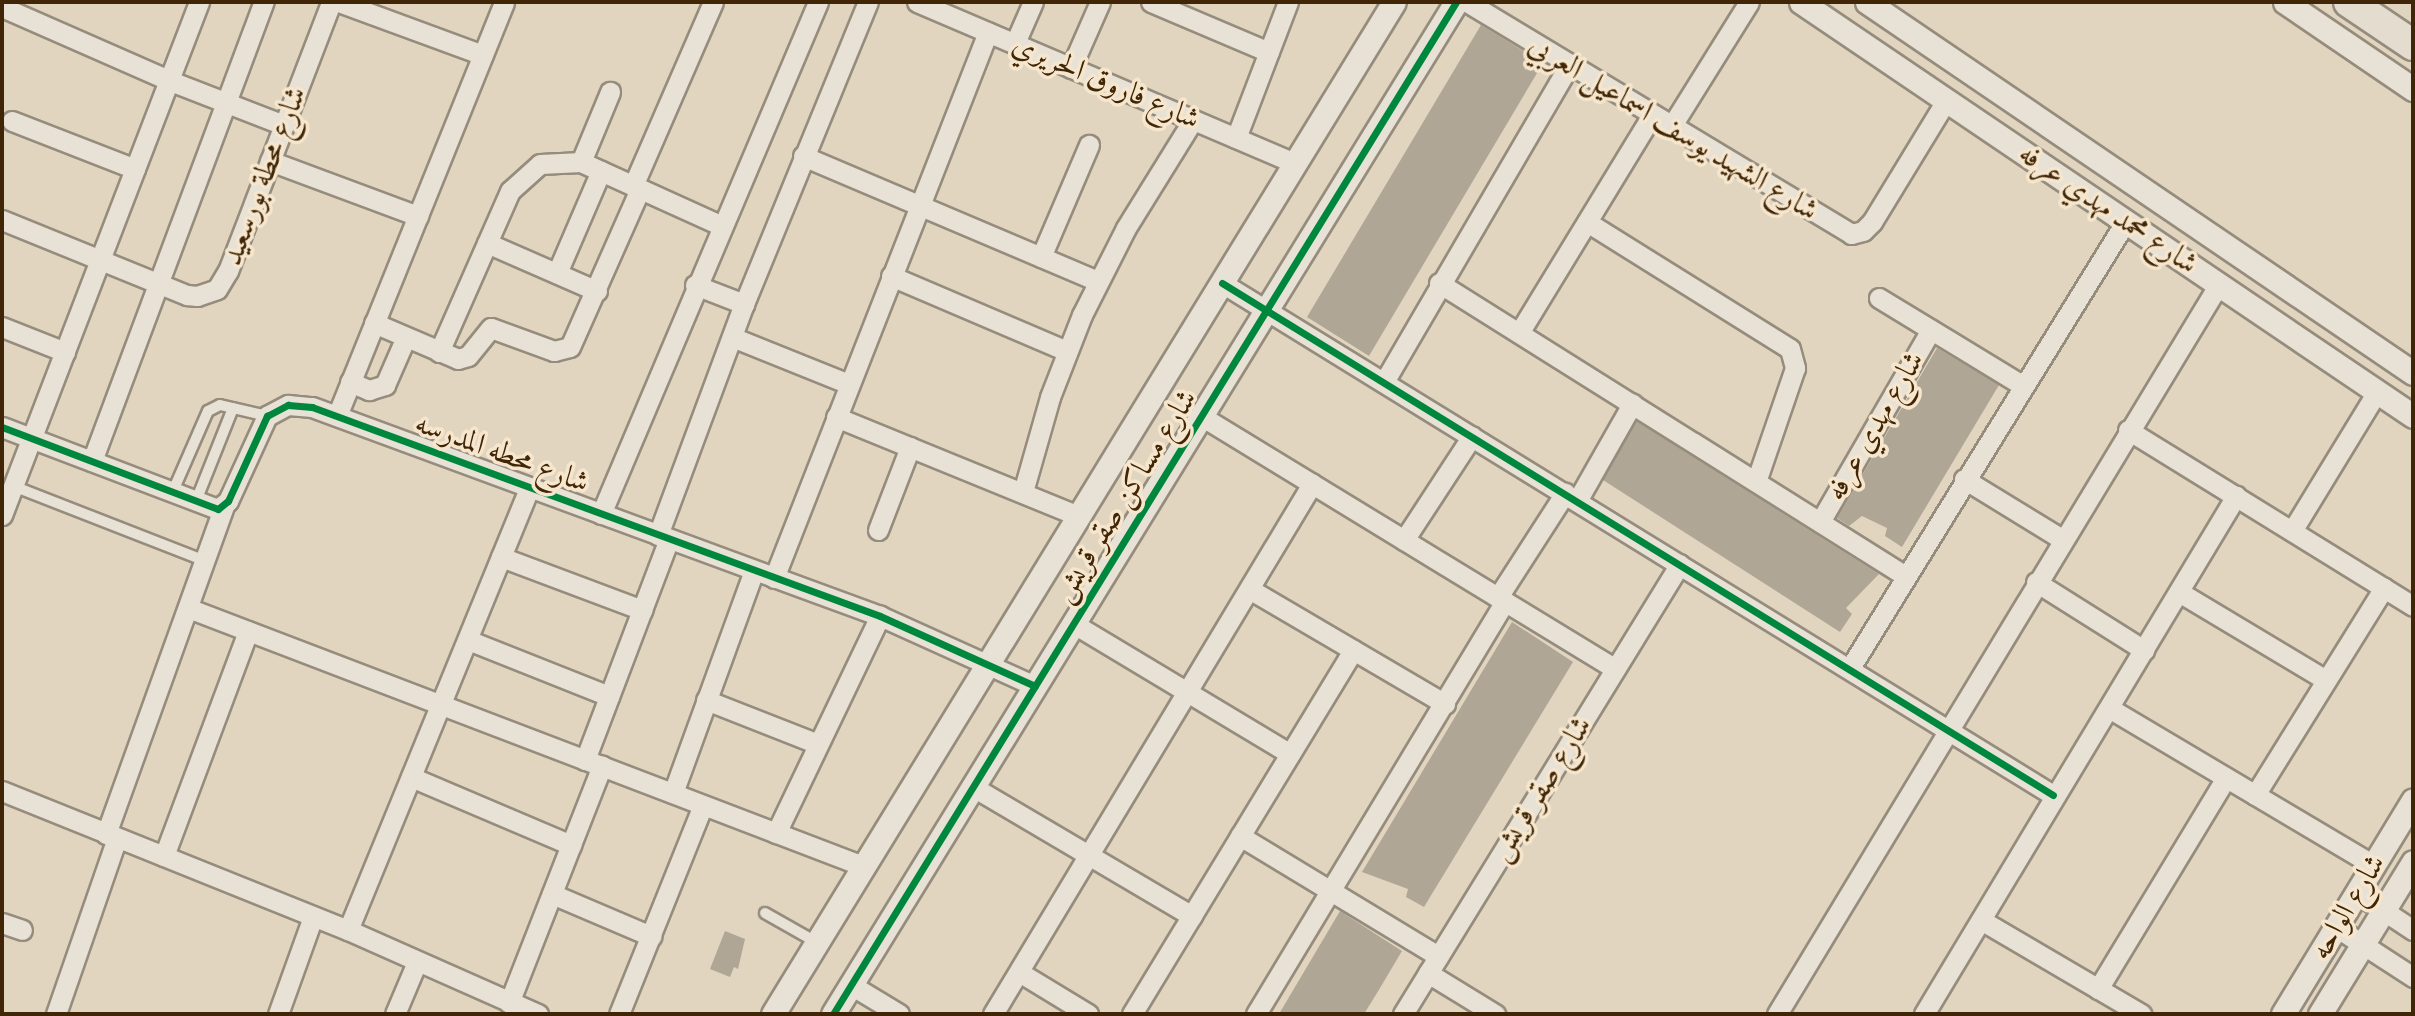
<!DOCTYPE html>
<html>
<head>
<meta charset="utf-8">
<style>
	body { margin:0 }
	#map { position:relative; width:2415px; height:1016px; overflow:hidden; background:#e1d5c0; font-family:"IM FELL Double Pica",Amiri,serif }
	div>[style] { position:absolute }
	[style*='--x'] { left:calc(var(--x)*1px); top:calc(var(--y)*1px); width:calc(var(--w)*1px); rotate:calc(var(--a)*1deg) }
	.building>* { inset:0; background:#b0a695 }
	.roads { filter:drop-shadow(2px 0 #968c7c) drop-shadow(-2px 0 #968c7c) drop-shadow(0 2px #968c7c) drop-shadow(0 -2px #968c7c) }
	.service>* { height:10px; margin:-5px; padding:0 5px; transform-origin:5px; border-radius:5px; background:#e7e1d6 }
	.minor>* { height:19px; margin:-9.5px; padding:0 9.5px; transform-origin:9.5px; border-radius:9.5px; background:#e7e1d6 }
	.tertiary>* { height:23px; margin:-11.5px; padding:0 11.5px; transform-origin:11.5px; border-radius:11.5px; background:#e7e1d6 }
	.primary>* { height:30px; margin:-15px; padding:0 15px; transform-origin:15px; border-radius:15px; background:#e3dccf }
	.cycleway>* { height:7px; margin:-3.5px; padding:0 3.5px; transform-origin:3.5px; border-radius:3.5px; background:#00873e }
	span { translate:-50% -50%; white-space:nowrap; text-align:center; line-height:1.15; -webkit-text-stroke:7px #f5e6cd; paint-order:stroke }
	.street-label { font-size:30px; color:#402606 }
	.frame { position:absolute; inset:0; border:4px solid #402606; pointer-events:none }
</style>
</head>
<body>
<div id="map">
	<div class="building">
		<div style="clip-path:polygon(1481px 25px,1543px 63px,1369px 356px,1307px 317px)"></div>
		<div style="clip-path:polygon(1937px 348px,1999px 385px,1902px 547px,1885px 536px,1887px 528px,1862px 516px,1849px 526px,1837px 518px)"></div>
		<div style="clip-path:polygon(1636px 421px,1879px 574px,1846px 608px,1852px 614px,1840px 632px,1603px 480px)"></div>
		<div style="clip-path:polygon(1512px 622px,1573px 662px,1424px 907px,1406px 897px,1408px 889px,1362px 872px)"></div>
		<div style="clip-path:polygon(1340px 911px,1402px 951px,1377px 993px,1364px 1014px,1279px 1014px)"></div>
		<div style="clip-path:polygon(725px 931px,745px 939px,738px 969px,734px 967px,730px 977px,710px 969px)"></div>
	</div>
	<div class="roads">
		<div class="service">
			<div style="--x:13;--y:486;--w:206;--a:21.3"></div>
			<div style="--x:173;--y:491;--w:87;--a:-66.4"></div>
			<div style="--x:208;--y:411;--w:13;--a:-27"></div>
			<div style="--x:220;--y:405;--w:48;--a:13.2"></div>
			<div style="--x:196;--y:501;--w:100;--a:-68.3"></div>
			<div style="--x:765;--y:913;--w:59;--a:29.6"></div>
		</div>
		<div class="minor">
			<div style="--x:339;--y:2;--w:153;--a:20.2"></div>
			<div style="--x:917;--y:2;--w:411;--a:23.1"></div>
			<div style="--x:1151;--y:2;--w:128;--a:23"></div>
			<div style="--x:1467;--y:2;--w:449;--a:31.1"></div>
			<div style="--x:1851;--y:234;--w:12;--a:-14"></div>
			<div style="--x:1863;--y:231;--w:13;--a:-45"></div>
			<div style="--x:1872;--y:222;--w:142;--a:-58.6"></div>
			<div style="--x:2;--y:7;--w:181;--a:23.7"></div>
			<div style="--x:168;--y:80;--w:124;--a:21.2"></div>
			<div style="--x:1015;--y:43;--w:45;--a:-66.3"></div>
			<div style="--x:1071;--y:68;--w:72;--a:-66.3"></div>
			<div style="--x:12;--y:121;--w:132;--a:21.3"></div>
			<div style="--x:1671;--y:127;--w:147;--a:-58"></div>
			<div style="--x:1236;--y:138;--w:146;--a:-69.1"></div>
			<div style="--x:803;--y:156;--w:320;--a:23"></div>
			<div style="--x:270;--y:161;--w:158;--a:20.4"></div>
			<div style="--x:581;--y:162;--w:76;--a:-67.5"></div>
			<div style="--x:633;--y:186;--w:201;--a:-66.5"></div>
			<div style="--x:2;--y:220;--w:200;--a:22.1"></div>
			<div style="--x:187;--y:295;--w:10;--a:6"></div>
			<div style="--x:197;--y:296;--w:21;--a:-19"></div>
			<div style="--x:217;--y:289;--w:21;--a:-59"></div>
			<div style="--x:228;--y:271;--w:288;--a:-69"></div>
			<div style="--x:1587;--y:222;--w:239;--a:32"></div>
			<div style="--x:1790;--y:349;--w:20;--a:75"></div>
			<div style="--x:1795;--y:368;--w:120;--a:108.9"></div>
			<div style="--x:487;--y:243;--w:120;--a:23.6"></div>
			<div style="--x:1041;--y:257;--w:122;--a:-66.8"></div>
			<div style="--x:557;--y:273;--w:111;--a:-66.7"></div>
			<div style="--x:891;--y:276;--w:191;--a:23.1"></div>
			<div style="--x:1222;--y:283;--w:976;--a:31.64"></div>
			<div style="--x:1439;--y:283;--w:549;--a:32.13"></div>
			<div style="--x:695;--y:285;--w:53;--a:21.2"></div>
			<div style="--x:1879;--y:298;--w:167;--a:31.3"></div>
			<div style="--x:374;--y:323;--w:91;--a:23.2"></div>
			<div style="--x:458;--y:359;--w:10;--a:-17"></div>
			<div style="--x:468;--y:356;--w:36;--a:-51"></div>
			<div style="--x:491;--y:328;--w:67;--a:20.1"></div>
			<div style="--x:554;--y:351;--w:16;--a:-14"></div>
			<div style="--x:570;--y:347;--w:173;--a:-66.1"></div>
			<div style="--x:2;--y:327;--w:68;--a:21.6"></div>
			<div style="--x:1519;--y:333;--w:255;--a:-58.6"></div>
			<div style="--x:732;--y:337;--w:126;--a:21.9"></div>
			<div style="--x:439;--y:352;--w:176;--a:-66.2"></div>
			<div style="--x:510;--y:191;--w:40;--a:-42"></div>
			<div style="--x:540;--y:164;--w:41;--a:-2.8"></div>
			<div style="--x:581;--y:162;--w:153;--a:24.4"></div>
			<div style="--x:350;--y:382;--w:21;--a:23"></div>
			<div style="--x:369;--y:390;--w:17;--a:-17"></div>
			<div style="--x:385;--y:385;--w:52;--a:-66.4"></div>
			<div style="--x:1384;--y:382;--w:367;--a:-59.7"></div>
			<div style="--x:337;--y:416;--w:446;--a:-68"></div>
			<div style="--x:1201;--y:416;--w:485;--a:31.4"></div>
			<div style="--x:836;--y:417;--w:262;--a:22.2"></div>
			<div style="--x:2;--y:427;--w:231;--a:20.8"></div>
			<div style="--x:218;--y:509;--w:13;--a:-39"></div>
			<div style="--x:228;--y:501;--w:94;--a:-65.4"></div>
			<div style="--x:267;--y:416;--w:24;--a:-28"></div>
			<div style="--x:288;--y:405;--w:24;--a:5"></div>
			<div style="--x:312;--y:407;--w:605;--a:20.2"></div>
			<div style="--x:880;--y:616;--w:170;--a:24.3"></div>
			<div style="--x:2128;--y:430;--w:335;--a:31.7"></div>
			<div style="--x:92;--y:461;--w:490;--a:-69.5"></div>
			<div style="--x:1964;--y:479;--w:115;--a:31.5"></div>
			<div style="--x:1023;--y:492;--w:99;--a:-74.1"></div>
			<div style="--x:1050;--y:397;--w:88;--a:-68.7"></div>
			<div style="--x:1082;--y:315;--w:97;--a:-63.2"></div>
			<div style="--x:1126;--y:228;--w:127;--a:-58.2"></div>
			<div style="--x:1577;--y:501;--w:112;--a:-60.4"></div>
			<div style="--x:601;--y:514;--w:556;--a:-67.03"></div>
			<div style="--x:2;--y:515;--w:550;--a:-68.99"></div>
			<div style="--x:1820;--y:522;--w:222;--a:-60"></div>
			<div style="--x:878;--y:530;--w:89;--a:-68.9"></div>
			<div style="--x:2292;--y:531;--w:163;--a:-58.6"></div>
			<div style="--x:658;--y:535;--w:246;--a:-69.6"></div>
			<div style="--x:744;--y:304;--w:326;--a:-67.7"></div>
			<div style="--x:1404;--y:540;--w:124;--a:-56.8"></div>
			<div style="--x:501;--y:557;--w:151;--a:20.6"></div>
			<div style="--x:774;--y:578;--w:586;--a:-68.6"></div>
			<div style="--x:2036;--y:582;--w:128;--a:32.2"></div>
			<div style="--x:1251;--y:590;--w:225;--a:30.4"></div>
			<div style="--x:2179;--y:592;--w:171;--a:30.9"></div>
			<div style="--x:1498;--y:597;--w:124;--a:-57.2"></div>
			<div style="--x:188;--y:608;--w:723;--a:20.92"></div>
			<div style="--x:1074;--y:624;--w:252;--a:31"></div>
			<div style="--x:468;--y:640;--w:152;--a:21.7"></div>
			<div style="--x:1850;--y:668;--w:525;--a:-58.31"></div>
			<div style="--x:706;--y:700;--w:120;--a:21.4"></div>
			<div style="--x:2109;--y:708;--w:307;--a:30.7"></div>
			<div style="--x:585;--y:760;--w:236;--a:-69.2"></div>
			<div style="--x:411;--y:777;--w:174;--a:23"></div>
			<div style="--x:973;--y:787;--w:254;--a:30.5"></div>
			<div style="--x:2;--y:791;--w:373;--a:21.9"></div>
			<div style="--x:348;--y:930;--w:208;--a:23.9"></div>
			<div style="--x:673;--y:793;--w:236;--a:-70"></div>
			<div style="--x:2255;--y:795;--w:244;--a:-58.1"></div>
			<div style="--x:776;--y:833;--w:241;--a:-64.4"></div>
			<div style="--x:106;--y:834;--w:348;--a:-70.2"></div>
			<div style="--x:1240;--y:836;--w:232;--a:31.2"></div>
			<div style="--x:164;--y:856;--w:240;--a:-69.5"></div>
			<div style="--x:2357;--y:893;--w:67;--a:33.5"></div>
			<div style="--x:552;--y:894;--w:108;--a:23"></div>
			<div style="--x:1981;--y:920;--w:186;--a:30.4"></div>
			<div style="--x:2;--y:923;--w:21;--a:19"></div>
			<div style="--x:2336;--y:927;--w:92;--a:33"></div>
			<div style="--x:348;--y:930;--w:478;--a:-67.7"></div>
			<div style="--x:1019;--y:972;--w:81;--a:31.3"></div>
			<div style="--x:1428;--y:973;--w:79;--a:31.5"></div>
			<div style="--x:851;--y:985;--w:56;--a:31.1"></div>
			<div style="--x:2098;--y:989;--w:247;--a:-58.8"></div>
			<div style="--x:509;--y:1003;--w:255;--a:-68.6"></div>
			<div style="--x:56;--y:1014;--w:186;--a:-70.9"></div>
			<div style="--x:278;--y:1014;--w:103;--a:-70.2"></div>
			<div style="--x:395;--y:1014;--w:56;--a:-67.1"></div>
			<div style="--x:619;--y:1014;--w:225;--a:-68.1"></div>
			<div style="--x:993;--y:1014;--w:619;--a:-58.96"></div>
			<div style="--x:1132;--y:1014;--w:426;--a:-58.7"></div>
			<div style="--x:1256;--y:1014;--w:481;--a:-58.9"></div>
			<div style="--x:1403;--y:1014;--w:528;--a:-58.39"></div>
			<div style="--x:1777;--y:1014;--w:853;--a:-58.81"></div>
			<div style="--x:1924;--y:1014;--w:605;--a:-58.94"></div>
		</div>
		<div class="tertiary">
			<div style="--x:1801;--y:2;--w:739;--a:34.08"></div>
			<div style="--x:1867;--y:2;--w:660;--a:34.2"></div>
			<div style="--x:2285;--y:2;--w:155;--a:34.2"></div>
			<div style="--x:773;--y:1014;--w:1187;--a:-58.47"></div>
			<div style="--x:833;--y:1014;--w:1188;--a:-58.38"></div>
			<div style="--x:2283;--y:1014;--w:250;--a:-58.7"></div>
			<div style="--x:2320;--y:1014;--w:178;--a:-58.5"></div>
		</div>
		<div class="primary">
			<div style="--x:2349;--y:2;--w:77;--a:33.9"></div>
		</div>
	</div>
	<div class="cycleway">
		<div style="--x:1222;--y:283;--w:976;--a:31.64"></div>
		<div style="--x:2;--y:427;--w:231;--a:20.8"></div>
		<div style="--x:218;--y:509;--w:13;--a:-39"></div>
		<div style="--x:228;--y:501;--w:94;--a:-65.4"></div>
		<div style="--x:267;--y:416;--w:24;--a:-28"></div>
		<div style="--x:288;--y:405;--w:24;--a:5"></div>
		<div style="--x:312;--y:407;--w:605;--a:20.2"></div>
		<div style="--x:880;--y:616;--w:170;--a:24.3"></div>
		<div style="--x:833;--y:1014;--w:1188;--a:-58.38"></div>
	</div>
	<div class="street-label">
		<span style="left:1106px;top:82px;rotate:23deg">شارع فاروق الحريري</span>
		<span style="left:1673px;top:128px;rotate:31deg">شارع الشهيد يوسف اسماعيل العربي</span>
		<span style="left:264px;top:176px;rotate:-69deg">شارع محطة بورسعيد</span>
		<span style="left:2108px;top:209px;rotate:34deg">شارع محمد مهدي عرفه</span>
		<span style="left:1875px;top:426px;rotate:-60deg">شارع مهدي عرفه</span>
		<span style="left:502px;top:453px;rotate:20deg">شارع محطه المدرسه</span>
		<span style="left:1125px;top:496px;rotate:-58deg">شارع مساكن صقر قريش</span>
		<span style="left:1541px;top:789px;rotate:-58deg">شارع صقر قريش</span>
		<span style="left:2348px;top:907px;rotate:-59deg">شارع الواحه</span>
	</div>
	<div class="frame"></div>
</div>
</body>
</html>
